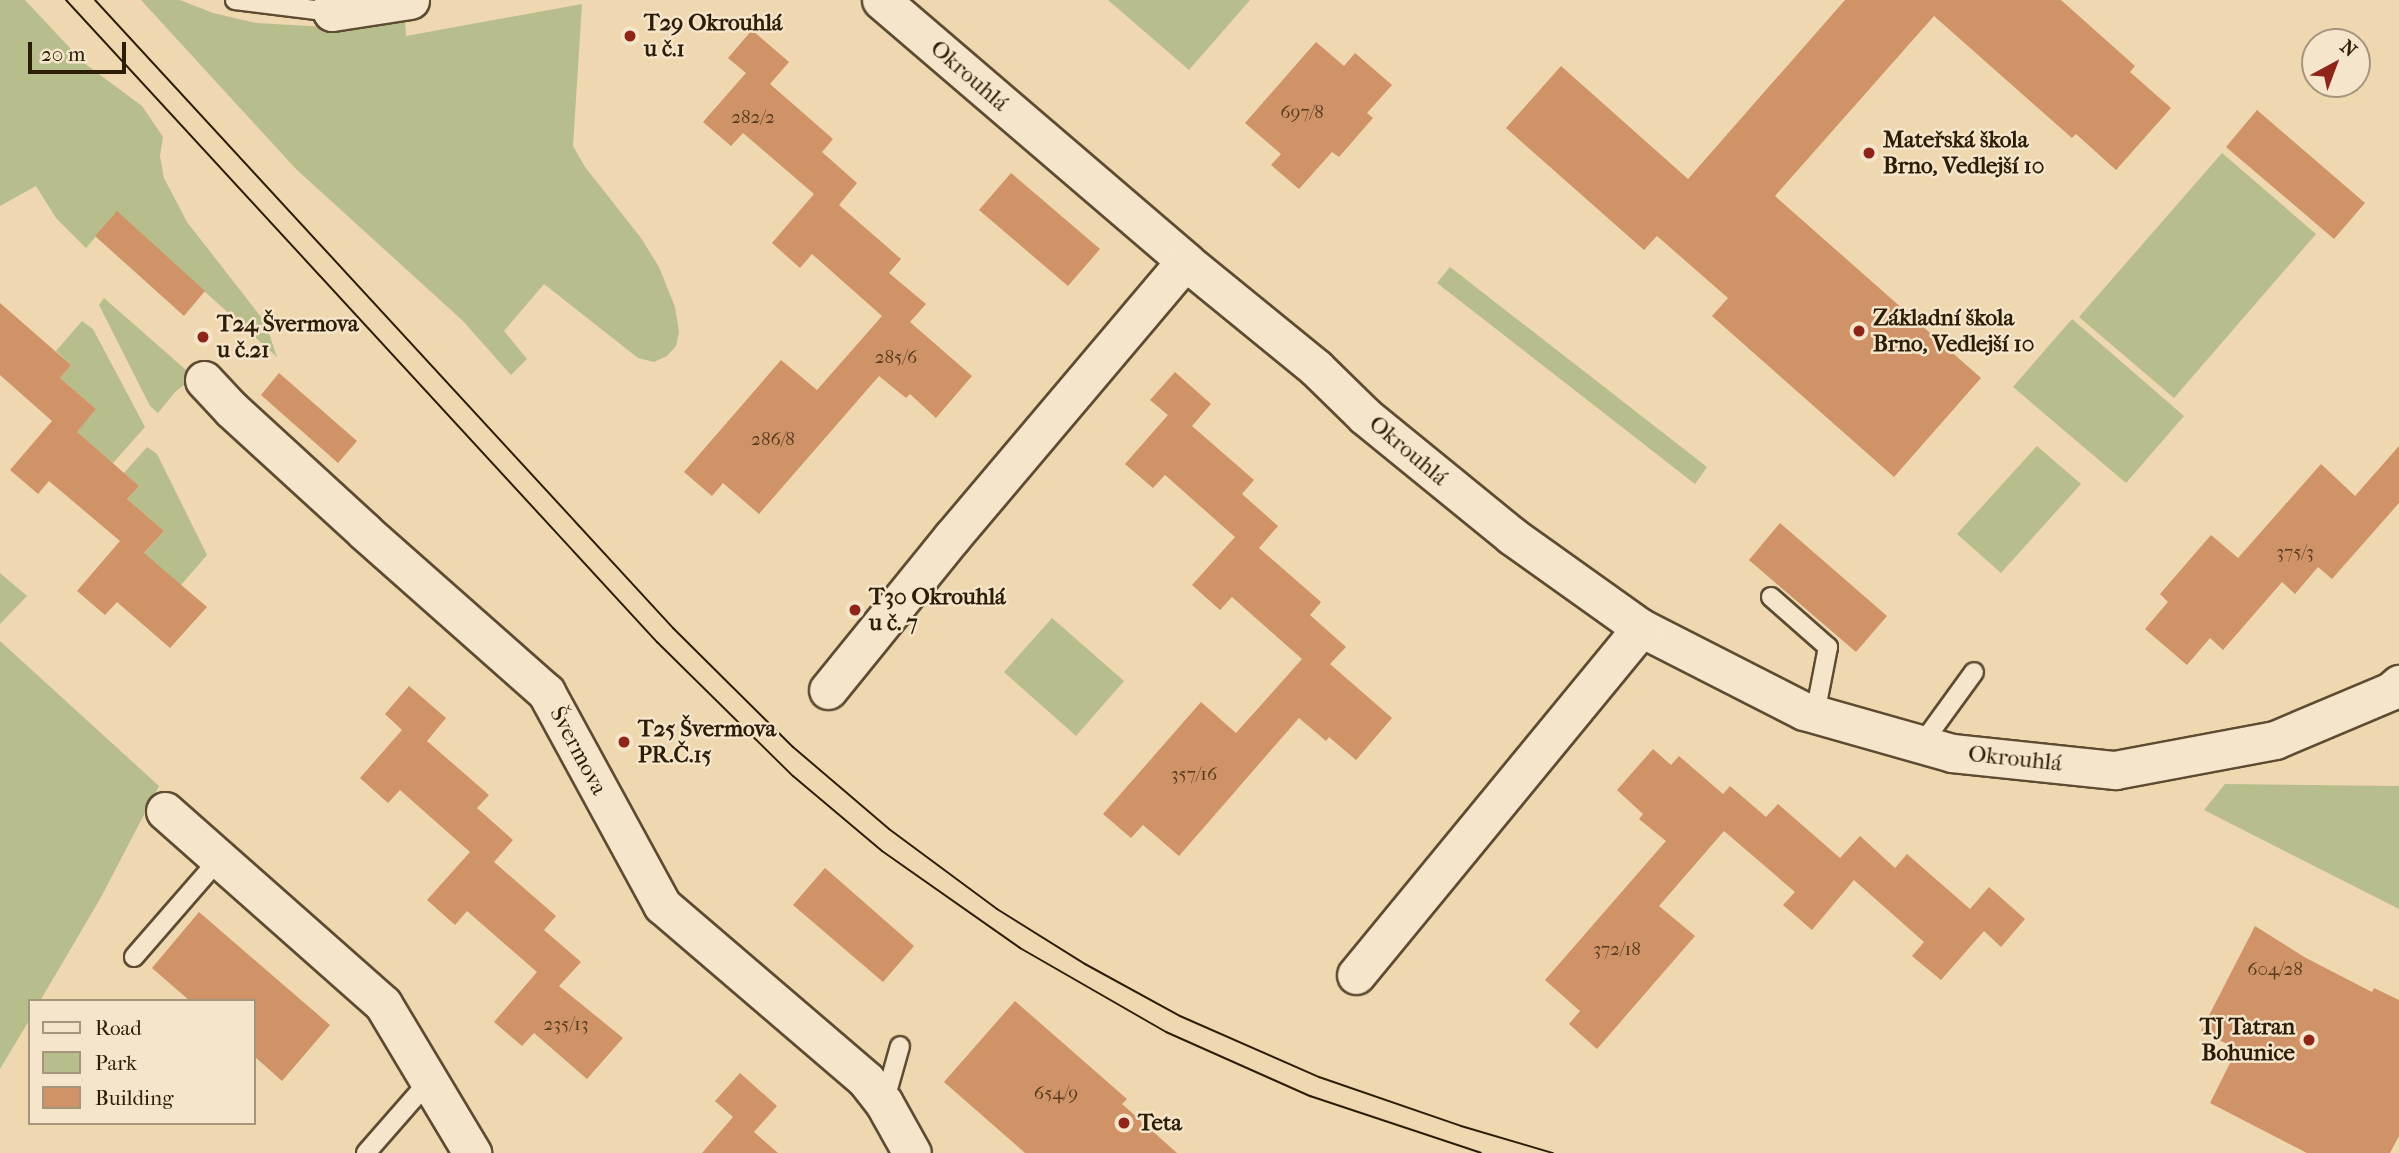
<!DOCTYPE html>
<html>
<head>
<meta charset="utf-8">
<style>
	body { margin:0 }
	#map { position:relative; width:2399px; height:1153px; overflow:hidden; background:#efd7af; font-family:"IM FELL French Canon",serif }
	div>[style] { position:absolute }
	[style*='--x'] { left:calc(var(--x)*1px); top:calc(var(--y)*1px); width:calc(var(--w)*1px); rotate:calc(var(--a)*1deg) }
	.green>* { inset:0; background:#b8be8b }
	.building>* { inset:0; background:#d09367 }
	.roads { filter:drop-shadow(2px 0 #5d4c31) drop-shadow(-2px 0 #5d4c31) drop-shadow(0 2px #5d4c31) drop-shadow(0 -2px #5d4c31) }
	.service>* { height:18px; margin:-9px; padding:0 9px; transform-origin:9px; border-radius:9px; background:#f5e5cb }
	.minor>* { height:37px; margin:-18.5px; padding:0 18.5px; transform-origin:18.5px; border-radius:18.5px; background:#f5e5cb }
	.tram>* { height:2px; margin:-1px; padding:0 1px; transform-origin:1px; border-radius:1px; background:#2c1d07 }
	.dots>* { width:19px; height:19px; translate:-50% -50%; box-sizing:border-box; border:4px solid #f5e5cb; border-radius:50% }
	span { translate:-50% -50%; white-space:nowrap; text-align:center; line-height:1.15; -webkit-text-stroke:5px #f5e5cb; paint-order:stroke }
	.number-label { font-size:19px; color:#553a1f }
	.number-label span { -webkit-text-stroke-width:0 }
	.poi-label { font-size:23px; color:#2c1d07; font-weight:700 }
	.left { translate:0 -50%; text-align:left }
	.right { translate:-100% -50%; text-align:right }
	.street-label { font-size:23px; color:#2c1d07 }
	.legend { position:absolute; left:28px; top:999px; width:228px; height:126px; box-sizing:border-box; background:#f5e5cb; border:2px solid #a5957d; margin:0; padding:9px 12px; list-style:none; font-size:21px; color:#2c1d07 }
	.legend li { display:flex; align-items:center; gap:14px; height:35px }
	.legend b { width:35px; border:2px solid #a5957d }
	.north { position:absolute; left:2301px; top:28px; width:70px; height:70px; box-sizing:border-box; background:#f5e5cb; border:2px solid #a5957d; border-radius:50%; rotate:41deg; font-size:19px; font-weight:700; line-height:28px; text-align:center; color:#2c1d07 }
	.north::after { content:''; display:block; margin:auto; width:24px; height:32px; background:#8f2418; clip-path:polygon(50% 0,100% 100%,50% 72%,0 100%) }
	.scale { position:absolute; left:28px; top:42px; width:98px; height:32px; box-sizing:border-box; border:4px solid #2c1d07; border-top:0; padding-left:9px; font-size:21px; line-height:24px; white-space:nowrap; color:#2c1d07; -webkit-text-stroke:5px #f5e5cb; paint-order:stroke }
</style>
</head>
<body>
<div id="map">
	<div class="green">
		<div style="clip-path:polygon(0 0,25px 0,84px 63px,142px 106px,163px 137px,160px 156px,164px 178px,187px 222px,265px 322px,277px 357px,117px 212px,86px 248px,56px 218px,36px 186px,0 206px)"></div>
		<div style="clip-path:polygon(141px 0,180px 0,213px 13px,256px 23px,327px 27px,405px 20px,406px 36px,582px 4px,573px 146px,585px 167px,641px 238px,659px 267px,675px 307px,679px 332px,676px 346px,667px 356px,654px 362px,638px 358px,544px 284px,504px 331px,527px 359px,511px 375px,463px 321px,296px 169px)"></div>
		<div style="clip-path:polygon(1108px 0,1250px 0,1189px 70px)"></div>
		<div style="clip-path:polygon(2222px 153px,2316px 234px,2174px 398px,2079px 317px)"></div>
		<div style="clip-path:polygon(1450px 267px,1707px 467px,1695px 484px,1437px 283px)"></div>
		<div style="clip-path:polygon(104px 298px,194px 377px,175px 392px,158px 413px,150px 406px,99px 305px)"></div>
		<div style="clip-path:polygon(2072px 319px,2184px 416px,2126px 483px,2013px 387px)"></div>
		<div style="clip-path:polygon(82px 321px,93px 329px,145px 427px,113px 463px,73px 436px,96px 409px,60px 378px,71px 365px,56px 351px)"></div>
		<div style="clip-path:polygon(2037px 446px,2081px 484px,2001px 573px,1957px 534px)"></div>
		<div style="clip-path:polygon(147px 447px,157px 454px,207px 555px,181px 585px,141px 557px,164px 531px,127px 499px,139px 486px,124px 473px)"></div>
		<div style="clip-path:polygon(0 573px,27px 596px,0 624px)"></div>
		<div style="clip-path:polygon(1052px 618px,1124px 681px,1076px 736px,1004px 672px)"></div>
		<div style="clip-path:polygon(0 641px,159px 786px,100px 899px,40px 1001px,30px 1001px,30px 1019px,0 1069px)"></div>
		<div style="clip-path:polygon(2225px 784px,2399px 786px,2399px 909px,2204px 810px)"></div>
	</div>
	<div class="building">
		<div style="clip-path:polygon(1845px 0,2061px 0,2135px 66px,2130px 72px,2171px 108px,2116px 170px,2076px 134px,2072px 138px,1934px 16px,1775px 196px,1981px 378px,1894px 477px,1712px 316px,1728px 298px,1657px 236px,1644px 250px,1506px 128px,1561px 66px,1688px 179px)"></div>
		<div style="clip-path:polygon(752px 30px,789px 62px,770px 84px,833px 139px,822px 152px,857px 183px,839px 205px,901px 259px,889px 273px,926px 304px,910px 322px,972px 376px,936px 418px,910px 394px,906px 398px,879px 376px,759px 514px,723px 483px,712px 496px,684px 472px,781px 360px,817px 390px,882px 316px,812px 254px,800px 268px,772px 243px,814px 194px,743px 133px,731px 146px,703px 122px,746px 73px,728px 58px)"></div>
		<div style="clip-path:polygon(1316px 42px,1344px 66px,1355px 53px,1392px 85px,1367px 113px,1373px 118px,1339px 157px,1332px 152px,1299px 189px,1271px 165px,1281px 154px,1245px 123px)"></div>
		<div style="clip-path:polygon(2257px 110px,2365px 203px,2334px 239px,2226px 147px)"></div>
		<div style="clip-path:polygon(1011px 173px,1100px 249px,1068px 286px,979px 210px)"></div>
		<div style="clip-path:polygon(117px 211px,205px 291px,184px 316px,95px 236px)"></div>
		<div style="clip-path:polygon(0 303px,71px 365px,60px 378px,96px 409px,77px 432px,139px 486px,127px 499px,164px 531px,144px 553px,207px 607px,170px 648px,117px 602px,105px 615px,77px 591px,120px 541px,49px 481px,38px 494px,10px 470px,52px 421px,0 375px)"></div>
		<div style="clip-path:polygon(1175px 372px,1211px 404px,1192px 426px,1254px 480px,1242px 494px,1278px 526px,1259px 548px,1321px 602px,1310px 615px,1346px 647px,1330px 664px,1392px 718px,1356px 760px,1329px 737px,1326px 741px,1299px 718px,1179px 856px,1143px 825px,1131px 838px,1103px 814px,1201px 702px,1236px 733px,1302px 659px,1232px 597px,1220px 610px,1192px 585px,1235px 537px,1165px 475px,1153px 488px,1125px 464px,1168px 415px,1150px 400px)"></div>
		<div style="clip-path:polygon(279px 373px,357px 441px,338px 463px,261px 395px)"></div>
		<div style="clip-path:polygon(2399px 446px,2399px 503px,2332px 579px,2318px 567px,2295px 594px,2282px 582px,2223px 650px,2210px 638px,2187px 665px,2145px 629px,2168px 602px,2160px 594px,2211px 535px,2238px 558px,2321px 464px,2355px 496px)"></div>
		<div style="clip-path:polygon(1780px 523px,1887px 616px,1856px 652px,1749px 560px)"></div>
		<div style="clip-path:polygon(409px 686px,446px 718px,427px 741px,489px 795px,477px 808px,513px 840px,494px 862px,556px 916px,544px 930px,581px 962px,559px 986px,623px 1038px,587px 1079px,534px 1033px,522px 1046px,494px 1022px,537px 972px,467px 911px,455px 925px,427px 900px,470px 852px,400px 790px,388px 803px,360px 778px,402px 730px,385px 714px)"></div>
		<div style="clip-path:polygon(1653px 749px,1671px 765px,1679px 756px,1723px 794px,1730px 786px,1766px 817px,1778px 804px,1840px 858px,1860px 836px,1895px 868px,1907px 854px,1970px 909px,1989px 887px,2025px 919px,2001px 947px,1984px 931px,1941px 980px,1912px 956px,1924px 942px,1854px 880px,1812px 930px,1783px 905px,1795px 892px,1724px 831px,1659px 906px,1695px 936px,1597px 1049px,1569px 1024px,1580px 1011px,1545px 980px,1666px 841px,1639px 819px,1643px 814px,1617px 790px)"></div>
		<div style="clip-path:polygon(825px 868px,914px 946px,883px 982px,793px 905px)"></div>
		<div style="clip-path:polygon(199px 912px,330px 1025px,282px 1081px,254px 1056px,254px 1001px,190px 1001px,152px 968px)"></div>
		<div style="clip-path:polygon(2255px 926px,2306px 958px,2372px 992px,2374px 988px,2399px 1000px,2399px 1136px,2390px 1153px,2307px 1153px,2210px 1103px,2237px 1049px,2201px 1031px)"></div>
		<div style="clip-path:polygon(1015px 1001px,1127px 1099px,1122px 1104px,1177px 1153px,1025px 1153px,944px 1082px)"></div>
		<div style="clip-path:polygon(740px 1073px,777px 1106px,754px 1132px,778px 1153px,702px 1153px,733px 1117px,715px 1101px)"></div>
	</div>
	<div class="roads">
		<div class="service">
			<div style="--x:235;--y:0;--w:98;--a:7.1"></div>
			<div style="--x:1771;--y:597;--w:76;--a:41.3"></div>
			<div style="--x:1828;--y:647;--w:68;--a:101"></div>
			<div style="--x:1921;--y:745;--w:90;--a:-54"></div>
			<div style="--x:134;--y:957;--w:131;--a:-49"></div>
			<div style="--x:884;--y:1103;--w:59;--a:-74.3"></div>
			<div style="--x:366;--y:1153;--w:96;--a:-48.8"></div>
		</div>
		<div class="minor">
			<div style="--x:333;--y:0;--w:12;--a:95"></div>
			<div style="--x:332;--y:12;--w:79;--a:-8.7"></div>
			<div style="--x:881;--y:0;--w:401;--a:40.6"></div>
			<div style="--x:1185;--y:261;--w:169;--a:39.2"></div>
			<div style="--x:1316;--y:368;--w:69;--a:44.4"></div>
			<div style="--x:1365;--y:416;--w:190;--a:39.2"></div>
			<div style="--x:1512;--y:536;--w:158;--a:35.5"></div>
			<div style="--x:1641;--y:628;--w:183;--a:27"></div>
			<div style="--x:1804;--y:711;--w:154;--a:15.8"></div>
			<div style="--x:1952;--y:753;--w:164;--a:6"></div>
			<div style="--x:2115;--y:770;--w:163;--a:-10.6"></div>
			<div style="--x:2275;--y:740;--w:126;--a:-22.9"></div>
			<div style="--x:2391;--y:691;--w:11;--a:-41"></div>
			<div style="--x:204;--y:380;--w:40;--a:47"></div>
			<div style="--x:231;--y:409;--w:182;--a:42.5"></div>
			<div style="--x:365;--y:532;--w:242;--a:41.5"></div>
			<div style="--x:546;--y:692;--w:243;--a:61.4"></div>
			<div style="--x:662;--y:905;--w:269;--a:40.6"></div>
			<div style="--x:866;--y:1080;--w:29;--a:52"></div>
			<div style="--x:884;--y:1103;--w:57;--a:60.8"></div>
			<div style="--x:828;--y:690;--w:197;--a:-51"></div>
			<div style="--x:952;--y:537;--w:361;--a:-49.8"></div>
			<div style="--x:165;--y:811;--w:291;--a:41.5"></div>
			<div style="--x:383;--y:1004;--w:174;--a:59.1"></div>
			<div style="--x:1356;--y:975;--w:449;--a:-50.6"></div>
		</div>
	</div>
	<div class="tram">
		<div style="--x:66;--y:0;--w:873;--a:47.37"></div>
		<div style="--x:657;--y:642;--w:191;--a:44.6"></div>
		<div style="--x:793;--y:776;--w:116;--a:40.1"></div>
		<div style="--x:882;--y:851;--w:169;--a:35.1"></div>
		<div style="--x:1020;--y:948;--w:168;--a:29.9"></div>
		<div style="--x:1166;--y:1032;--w:158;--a:24"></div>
		<div style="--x:1310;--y:1096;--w:180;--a:18.4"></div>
		<div style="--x:95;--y:0;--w:854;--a:47.37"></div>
		<div style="--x:673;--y:628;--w:169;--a:44.8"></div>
		<div style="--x:793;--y:747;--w:126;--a:40.5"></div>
		<div style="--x:889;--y:829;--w:134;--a:36.5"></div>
		<div style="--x:997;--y:909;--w:104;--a:32"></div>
		<div style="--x:1085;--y:964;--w:108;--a:28.7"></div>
		<div style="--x:1180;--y:1016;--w:152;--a:23.7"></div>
		<div style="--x:1319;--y:1077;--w:150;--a:19"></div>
		<div style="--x:1461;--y:1126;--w:96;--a:16.4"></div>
	</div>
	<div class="dots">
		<div style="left:630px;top:36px;background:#8f2418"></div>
		<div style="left:1869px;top:153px;background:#8f2418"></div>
		<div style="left:1859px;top:331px;background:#8f2418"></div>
		<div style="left:203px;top:337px;background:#8f2418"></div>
		<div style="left:855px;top:610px;background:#8f2418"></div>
		<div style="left:624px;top:742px;background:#8f2418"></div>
		<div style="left:2309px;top:1040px;background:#8f2418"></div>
		<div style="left:1124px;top:1123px;background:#8f2418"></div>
	</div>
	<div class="number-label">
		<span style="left:1302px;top:113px">697/8</span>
		<span style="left:753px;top:118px">282/2</span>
		<span style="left:896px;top:358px">285/6</span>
		<span style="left:773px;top:440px">286/8</span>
		<span style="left:2295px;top:553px">375/3</span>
		<span style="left:1194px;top:775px">357/16</span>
		<span style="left:1617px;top:950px">372/18</span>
		<span style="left:2275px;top:970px">604/28</span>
		<span style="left:566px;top:1025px">235/13</span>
		<span style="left:1056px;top:1094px">654/9</span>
	</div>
	<div class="poi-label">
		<span class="left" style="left:644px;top:36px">T29 Okrouhlá<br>u č.1</span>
		<span class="left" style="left:1883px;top:153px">Mateřská škola<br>Brno, Vedlejší 10</span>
		<span class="left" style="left:1873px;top:331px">Základní škola<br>Brno, Vedlejší 10</span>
		<span class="left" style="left:217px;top:337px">T24 Švermova<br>u č.21</span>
		<span class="left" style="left:869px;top:610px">T30 Okrouhlá<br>u č. 7</span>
		<span class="left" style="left:638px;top:742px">T25 Švermova<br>PR.Č.15</span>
		<span class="right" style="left:2295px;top:1040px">TJ Tatran<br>Bohunice</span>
		<span class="left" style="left:1138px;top:1123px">Teta</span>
	</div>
	<div class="street-label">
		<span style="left:969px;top:76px;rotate:41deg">Okrouhlá</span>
		<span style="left:1408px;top:451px;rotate:40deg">Okrouhlá</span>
		<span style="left:578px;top:751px;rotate:62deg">Švermova</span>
		<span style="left:2015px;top:759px;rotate:6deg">Okrouhlá</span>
	</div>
	<ul class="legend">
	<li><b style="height:9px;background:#f5e5cb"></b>Road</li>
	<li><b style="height:19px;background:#b8be8b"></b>Park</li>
	<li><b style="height:19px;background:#d09367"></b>Building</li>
	</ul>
	<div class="north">N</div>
	<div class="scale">20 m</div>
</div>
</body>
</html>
